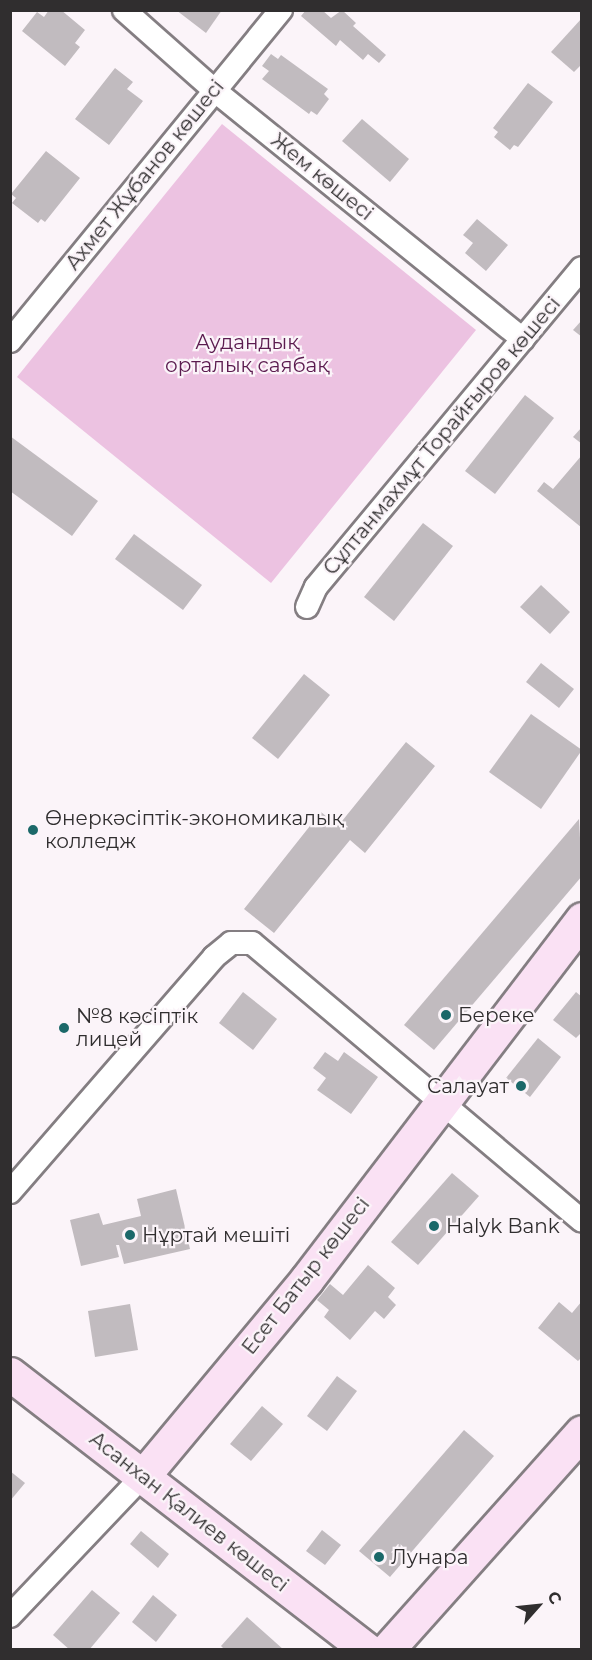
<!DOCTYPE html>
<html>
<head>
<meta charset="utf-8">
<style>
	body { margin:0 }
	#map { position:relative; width:592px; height:1660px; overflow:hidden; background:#fbf4f9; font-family:Montserrat,sans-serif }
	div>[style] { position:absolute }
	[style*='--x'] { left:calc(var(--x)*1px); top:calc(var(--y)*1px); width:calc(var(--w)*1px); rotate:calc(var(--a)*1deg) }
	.green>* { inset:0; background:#ecc2e1 }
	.building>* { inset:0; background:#c1bbbf }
	.roads { filter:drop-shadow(2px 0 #847e82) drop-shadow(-2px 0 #847e82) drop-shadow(0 2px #847e82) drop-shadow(0 -2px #847e82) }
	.street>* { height:22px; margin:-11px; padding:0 11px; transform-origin:11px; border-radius:11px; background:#fff }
	.secondary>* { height:33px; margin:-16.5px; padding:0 16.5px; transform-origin:16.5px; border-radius:16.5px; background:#fae1f4 }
	.dots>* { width:16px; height:16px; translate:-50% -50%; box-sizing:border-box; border:3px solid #fbf4f9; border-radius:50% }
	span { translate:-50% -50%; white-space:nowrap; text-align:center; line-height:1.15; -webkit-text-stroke:4.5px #fbf4f9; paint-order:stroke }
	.street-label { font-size:20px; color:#302e2f }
	.park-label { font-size:20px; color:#5b1b4f }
	.poi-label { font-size:20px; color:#302e2f }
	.left { translate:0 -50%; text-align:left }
	.right { translate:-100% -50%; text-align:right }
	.frame { position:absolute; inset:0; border:12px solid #302e2f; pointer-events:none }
	.north { position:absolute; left:508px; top:1576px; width:60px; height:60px; -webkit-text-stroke:4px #fbf4f9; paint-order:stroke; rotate:63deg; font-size:16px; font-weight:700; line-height:24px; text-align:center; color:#302e2f }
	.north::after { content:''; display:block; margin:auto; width:21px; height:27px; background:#302e2f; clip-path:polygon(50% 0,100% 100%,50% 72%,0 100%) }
</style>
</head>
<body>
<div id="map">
	<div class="green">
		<div style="clip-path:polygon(222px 124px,476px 330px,271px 583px,17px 377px)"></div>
	</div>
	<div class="building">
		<div style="clip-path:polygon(49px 10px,61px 10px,85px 30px,75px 43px,80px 47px,65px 66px,22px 31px,37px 12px,44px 17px)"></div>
		<div style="clip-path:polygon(176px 10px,222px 10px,206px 33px)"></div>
		<div style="clip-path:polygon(306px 10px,322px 10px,331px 18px,342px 10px,356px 23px,353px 26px,386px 55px,379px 63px,368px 54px,363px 60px,340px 40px,336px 46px,301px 16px)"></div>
		<div style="clip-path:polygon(582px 18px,582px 64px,574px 72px,551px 52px)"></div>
		<div style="clip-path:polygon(271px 54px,278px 59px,281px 55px,328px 89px,324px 94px,329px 99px,317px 115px,311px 111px,309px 114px,262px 79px,269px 71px,262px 66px)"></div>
		<div style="clip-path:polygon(115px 68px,133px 82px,127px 89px,143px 101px,109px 145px,75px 119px)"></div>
		<div style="clip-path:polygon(528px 83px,553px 102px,518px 147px,514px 145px,510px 150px,494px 137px,498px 132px,493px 128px)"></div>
		<div style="clip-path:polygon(362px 119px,409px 159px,390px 182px,342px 141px)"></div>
		<div style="clip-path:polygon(46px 151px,80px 178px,45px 222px,41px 219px,38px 223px,12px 203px,16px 198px,11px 194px)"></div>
		<div style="clip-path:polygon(477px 219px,508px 245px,486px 271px,465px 253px,473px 243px,463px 235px)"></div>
		<div style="clip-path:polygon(582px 320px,582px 337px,573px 330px)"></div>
		<div style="clip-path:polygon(525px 395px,554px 418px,495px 494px,465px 471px)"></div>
		<div style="clip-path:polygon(582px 427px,582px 444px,573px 437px)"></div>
		<div style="clip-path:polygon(10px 436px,98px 501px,72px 536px,10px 491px)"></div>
		<div style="clip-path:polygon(582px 455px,582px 528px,537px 491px,544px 482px,553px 489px)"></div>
		<div style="clip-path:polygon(423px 523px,453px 546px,394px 621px,364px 597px)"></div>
		<div style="clip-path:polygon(134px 534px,202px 585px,183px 610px,115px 559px)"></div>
		<div style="clip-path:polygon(541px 585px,570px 612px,550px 634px,520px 607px)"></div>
		<div style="clip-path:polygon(541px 663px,574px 689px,559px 708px,526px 682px)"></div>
		<div style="clip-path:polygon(304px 674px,330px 695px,278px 759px,252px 738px)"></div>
		<div style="clip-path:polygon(531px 714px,582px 750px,541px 809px,489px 772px)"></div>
		<div style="clip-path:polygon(406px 742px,435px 766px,365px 853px,350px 840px,274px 933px,244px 909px,321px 812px,338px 826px)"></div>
		<div style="clip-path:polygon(579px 819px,582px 876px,434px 1050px,404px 1025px)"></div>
		<div style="clip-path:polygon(243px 992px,277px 1019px,253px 1050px,219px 1023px)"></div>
		<div style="clip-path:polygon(576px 992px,582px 997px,582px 1032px,576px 1038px,553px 1020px)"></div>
		<div style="clip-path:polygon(538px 1038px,561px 1057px,530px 1097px,506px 1078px)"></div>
		<div style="clip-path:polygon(325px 1052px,338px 1061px,344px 1052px,378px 1077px,351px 1114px,317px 1090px,326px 1078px,313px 1068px)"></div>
		<div style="clip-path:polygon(452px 1173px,479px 1196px,418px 1265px,391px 1242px)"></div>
		<div style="clip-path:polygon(176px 1189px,190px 1249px,124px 1264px,119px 1245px,116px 1245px,119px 1257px,81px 1266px,70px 1220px,99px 1213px,103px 1225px,141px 1216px,137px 1199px)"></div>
		<div style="clip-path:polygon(368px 1265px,395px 1288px,388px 1297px,396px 1305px,384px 1319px,375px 1311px,350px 1340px,324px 1317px,329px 1310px,317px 1300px,330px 1284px,343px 1295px)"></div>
		<div style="clip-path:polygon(582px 1301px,582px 1357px,578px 1361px,538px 1328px,559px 1302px,572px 1313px)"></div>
		<div style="clip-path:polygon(130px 1304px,138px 1350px,95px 1357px,88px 1311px)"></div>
		<div style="clip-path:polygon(337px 1376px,357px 1391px,327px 1431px,307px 1416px)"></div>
		<div style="clip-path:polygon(262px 1406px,283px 1424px,251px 1461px,230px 1444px)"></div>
		<div style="clip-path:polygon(464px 1430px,494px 1456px,390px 1577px,359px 1551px)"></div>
		<div style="clip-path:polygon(10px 1471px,25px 1483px,10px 1501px)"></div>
		<div style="clip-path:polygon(322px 1530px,341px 1545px,325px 1565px,306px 1551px)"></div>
		<div style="clip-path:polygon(141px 1531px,169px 1554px,158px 1568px,130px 1544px)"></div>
		<div style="clip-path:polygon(92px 1590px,120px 1613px,89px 1650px,70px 1650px,53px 1635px)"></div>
		<div style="clip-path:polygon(153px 1595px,177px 1615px,156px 1642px,132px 1622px)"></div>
		<div style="clip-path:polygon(247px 1617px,284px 1650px,225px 1650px,221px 1646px)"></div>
	</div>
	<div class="roads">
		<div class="street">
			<div style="--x:124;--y:10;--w:120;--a:41.6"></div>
			<div style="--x:214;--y:90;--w:397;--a:38.9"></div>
			<div style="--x:10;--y:341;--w:428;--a:-50.7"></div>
			<div style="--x:307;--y:607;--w:22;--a:-66"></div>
			<div style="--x:316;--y:587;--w:415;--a:-50.2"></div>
			<div style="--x:10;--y:1192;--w:311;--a:-49"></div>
			<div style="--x:214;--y:957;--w:22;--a:-39"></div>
			<div style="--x:231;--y:943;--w:21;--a:0"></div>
			<div style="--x:252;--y:943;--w:431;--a:40.1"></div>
			<div style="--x:10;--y:1616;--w:193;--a:-46.5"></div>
		</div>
		<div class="secondary">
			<div style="--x:10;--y:1374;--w:451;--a:37.7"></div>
			<div style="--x:143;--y:1476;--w:256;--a:-50.2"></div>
			<div style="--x:307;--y:1279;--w:453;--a:-52.6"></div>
			<div style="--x:387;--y:1650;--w:292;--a:-48.2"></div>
		</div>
	</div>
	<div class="dots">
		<div style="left:33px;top:830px;background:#1b6869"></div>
		<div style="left:446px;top:1015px;background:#1b6869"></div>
		<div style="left:64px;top:1028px;background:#1b6869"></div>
		<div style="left:521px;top:1086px;background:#1b6869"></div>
		<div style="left:434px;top:1226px;background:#1b6869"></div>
		<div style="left:130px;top:1235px;background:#1b6869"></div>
		<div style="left:379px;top:1557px;background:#1b6869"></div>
	</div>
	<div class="street-label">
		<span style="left:145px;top:175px;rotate:-51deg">Ахмет Жұбанов көшесі</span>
		<span style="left:322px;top:177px;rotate:39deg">Жем көшесі</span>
		<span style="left:442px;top:436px;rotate:-50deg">Сұлтанмахмұт Торайғыров көшесі</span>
		<span style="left:306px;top:1276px;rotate:-52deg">Есет Батыр көшесі</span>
		<span style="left:189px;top:1512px;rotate:38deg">Асанхан Қалиев көшесі</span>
	</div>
	<div class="park-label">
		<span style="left:247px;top:354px">Аудандық<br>орталық саябақ</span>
	</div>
	<div class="poi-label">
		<span class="left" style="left:45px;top:830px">Өнеркәсіптік-экономикалық<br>колледж</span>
		<span class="left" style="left:458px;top:1015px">Береке</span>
		<span class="left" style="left:76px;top:1028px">№8 кәсіптік<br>лицей</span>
		<span class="right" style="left:509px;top:1086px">Салауат</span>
		<span class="left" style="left:446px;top:1226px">Halyk Bank</span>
		<span class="left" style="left:142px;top:1235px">Нұртай мешіті</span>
		<span class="left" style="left:391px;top:1557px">Лунара</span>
	</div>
	<div class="frame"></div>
	<div class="north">С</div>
</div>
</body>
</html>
